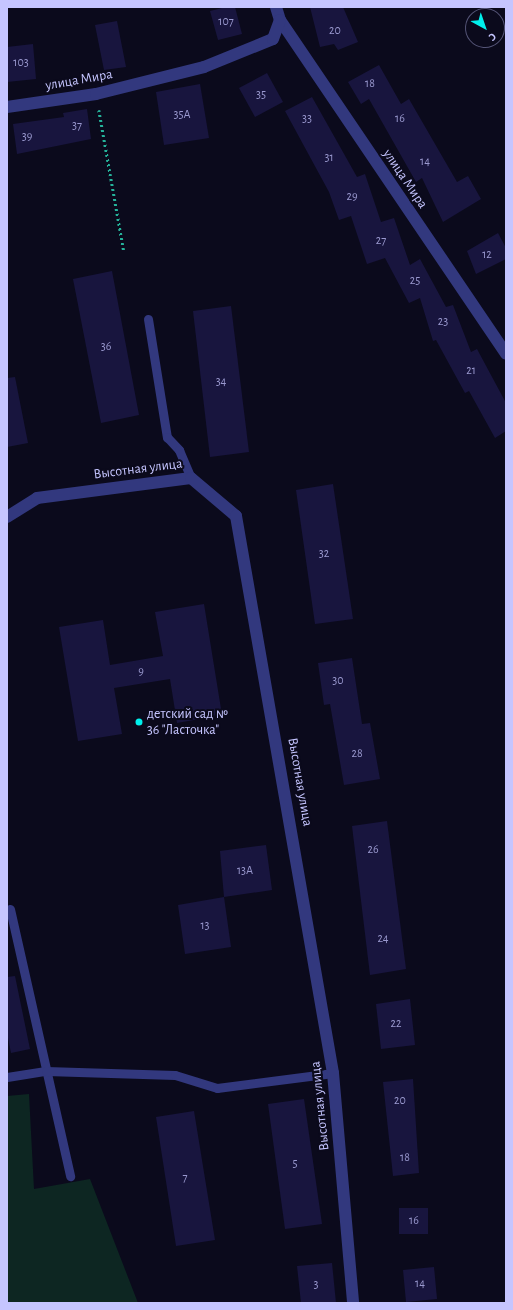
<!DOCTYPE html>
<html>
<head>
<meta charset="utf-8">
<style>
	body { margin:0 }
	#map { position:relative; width:513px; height:1310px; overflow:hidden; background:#0b0a1c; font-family:"Alegreya Sans",sans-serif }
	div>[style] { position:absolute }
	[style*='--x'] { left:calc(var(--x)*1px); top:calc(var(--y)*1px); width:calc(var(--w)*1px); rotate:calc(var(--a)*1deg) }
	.green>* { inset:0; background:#0d2622 }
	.building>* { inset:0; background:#18153e }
	.path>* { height:2.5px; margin-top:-1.25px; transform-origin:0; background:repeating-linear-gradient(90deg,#25b39a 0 2px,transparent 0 5px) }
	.lane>* { height:9px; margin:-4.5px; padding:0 4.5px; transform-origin:4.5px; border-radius:4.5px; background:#32387e }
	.street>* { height:12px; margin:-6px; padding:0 6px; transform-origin:6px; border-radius:6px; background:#32387e }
	.dots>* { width:11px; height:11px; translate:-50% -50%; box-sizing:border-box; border:2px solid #0b0a1c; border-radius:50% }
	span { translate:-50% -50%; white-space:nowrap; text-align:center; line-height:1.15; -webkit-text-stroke:4px #0b0a1c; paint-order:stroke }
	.number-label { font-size:12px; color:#9a99cf }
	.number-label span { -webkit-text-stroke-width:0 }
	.street-label { font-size:14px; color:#c5c5ff }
	.poi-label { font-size:14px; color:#c5c5ff }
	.left { translate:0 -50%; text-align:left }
	.frame { position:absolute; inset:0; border:8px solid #c5c5ff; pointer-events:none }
	.north { position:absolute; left:465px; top:8px; width:40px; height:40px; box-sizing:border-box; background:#0b0a1c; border:1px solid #557; border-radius:50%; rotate:140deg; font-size:11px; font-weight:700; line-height:16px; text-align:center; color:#c5c5ff }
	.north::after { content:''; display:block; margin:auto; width:14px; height:18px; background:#00f0ec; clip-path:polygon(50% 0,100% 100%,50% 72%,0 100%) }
</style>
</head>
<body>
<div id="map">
	<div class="green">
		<div style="clip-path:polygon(29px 1094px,34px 1189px,90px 1179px,138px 1303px,7px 1303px,7px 1096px)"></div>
	</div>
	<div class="building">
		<div style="clip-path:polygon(226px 7px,235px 7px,242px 34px,218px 40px,210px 11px)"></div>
		<div style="clip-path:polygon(310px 7px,343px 7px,358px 42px,338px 50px,334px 44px,320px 47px)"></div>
		<div style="clip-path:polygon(117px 21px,126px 67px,104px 70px,95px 25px)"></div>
		<div style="clip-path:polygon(33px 44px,36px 79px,7px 82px,7px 47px)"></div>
		<div style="clip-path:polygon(379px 65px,401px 104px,409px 99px,457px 182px,468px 176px,481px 199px,443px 222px,422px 178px,416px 182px,369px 99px,361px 104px,348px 82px)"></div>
		<div style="clip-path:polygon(267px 73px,283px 102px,255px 117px,239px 88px)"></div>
		<div style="clip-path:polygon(200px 84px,209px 138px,164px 145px,156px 92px)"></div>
		<div style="clip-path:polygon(312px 97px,357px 177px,365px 174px,381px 222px,394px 218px,410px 265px,420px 259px,446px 307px,453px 305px,471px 352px,477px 349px,506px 403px,506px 431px,495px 438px,469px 391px,465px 393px,436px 340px,433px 341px,420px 298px,409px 303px,385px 258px,367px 264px,351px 216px,339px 220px,329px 192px,285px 111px)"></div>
		<div style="clip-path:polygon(87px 109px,91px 139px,17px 154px,13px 124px,64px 117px,63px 113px)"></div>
		<div style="clip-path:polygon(498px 233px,506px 248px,506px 259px,476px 274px,467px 251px)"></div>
		<div style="clip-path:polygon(112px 271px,139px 415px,101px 423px,73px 279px)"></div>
		<div style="clip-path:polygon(231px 306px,249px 452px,210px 457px,193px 311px)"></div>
		<div style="clip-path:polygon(15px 377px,28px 443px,7px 447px,7px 378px)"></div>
		<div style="clip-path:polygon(333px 484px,353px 619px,315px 624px,296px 490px)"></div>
		<div style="clip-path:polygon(204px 604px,222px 715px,177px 723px,170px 679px,114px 688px,122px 734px,78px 741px,59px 627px,103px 620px,110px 665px,163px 656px,155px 612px)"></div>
		<div style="clip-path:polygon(352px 658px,362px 724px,370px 723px,380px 779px,344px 785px,330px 704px,324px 705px,318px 663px)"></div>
		<div style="clip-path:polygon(387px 821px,406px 969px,370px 975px,352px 826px)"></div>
		<div style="clip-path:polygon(266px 845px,272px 890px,224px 897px,220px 851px)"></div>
		<div style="clip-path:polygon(224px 897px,231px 947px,185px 954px,178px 905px)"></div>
		<div style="clip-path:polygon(15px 976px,30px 1049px,11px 1053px,7px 1033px,7px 977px)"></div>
		<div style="clip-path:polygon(410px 999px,415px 1045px,381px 1049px,376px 1004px)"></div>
		<div style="clip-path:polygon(413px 1079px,419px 1173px,393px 1176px,383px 1082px)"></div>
		<div style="clip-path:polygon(304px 1099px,322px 1224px,285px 1229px,268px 1104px)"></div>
		<div style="clip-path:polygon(194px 1111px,215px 1240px,176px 1246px,156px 1117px)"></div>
		<div style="clip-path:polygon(399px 1208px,428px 1208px,428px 1234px,399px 1234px)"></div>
		<div style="clip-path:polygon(332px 1263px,336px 1303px,301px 1303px,297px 1266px)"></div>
		<div style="clip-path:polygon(434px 1267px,437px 1299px,406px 1302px,403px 1270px)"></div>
	</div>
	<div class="path">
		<div style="--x:99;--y:110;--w:144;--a:80"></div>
	</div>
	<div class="lane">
		<div style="--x:148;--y:319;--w:120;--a:80.9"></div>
		<div style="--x:167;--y:437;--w:18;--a:47"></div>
		<div style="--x:179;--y:450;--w:30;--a:67"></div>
		<div style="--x:10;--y:909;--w:274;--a:77.3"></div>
		<div style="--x:7;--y:1077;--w:39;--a:-9"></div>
		<div style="--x:46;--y:1071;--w:129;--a:1.8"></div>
		<div style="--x:175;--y:1075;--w:44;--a:17.2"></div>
		<div style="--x:217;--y:1088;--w:117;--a:-7.4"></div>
	</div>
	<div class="street">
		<div style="--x:276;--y:7;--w:14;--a:73"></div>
		<div style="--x:280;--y:20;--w:403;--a:55.9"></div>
		<div style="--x:7;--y:107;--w:90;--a:-8.3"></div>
		<div style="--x:96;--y:94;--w:111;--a:-14"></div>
		<div style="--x:204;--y:67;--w:74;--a:-22.1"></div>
		<div style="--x:273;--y:39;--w:20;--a:-70"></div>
		<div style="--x:7;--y:517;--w:36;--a:-32"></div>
		<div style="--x:37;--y:498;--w:155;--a:-7.4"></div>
		<div style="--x:191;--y:478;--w:59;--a:40.2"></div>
		<div style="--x:236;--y:516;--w:565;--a:80.12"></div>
		<div style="--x:333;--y:1073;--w:231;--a:85"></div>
	</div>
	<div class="dots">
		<div style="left:139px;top:722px;background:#00f0ec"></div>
	</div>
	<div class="number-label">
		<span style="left:226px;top:22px">107</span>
		<span style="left:335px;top:31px">20</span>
		<span style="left:21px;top:63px">103</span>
		<span style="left:370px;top:84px">18</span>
		<span style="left:261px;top:95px">35</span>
		<span style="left:182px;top:115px">35А</span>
		<span style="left:307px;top:119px">33</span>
		<span style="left:400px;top:119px">16</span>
		<span style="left:77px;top:126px">37</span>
		<span style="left:27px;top:137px">39</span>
		<span style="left:329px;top:158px">31</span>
		<span style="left:425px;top:162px">14</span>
		<span style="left:352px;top:197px">29</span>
		<span style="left:381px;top:241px">27</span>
		<span style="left:487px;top:255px">12</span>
		<span style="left:415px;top:281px">25</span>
		<span style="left:443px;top:322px">23</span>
		<span style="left:106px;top:347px">36</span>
		<span style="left:471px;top:371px">21</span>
		<span style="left:221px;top:382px">34</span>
		<span style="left:324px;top:554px">32</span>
		<span style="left:141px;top:672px">9</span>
		<span style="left:338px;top:681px">30</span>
		<span style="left:357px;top:754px">28</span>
		<span style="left:373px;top:850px">26</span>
		<span style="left:245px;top:871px">13А</span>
		<span style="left:205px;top:926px">13</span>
		<span style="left:383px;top:939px">24</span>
		<span style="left:396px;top:1024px">22</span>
		<span style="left:400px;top:1101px">20</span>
		<span style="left:405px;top:1158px">18</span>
		<span style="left:295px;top:1164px">5</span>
		<span style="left:185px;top:1178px">7</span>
		<span style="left:414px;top:1221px">16</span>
		<span style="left:420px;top:1284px">14</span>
		<span style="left:316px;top:1285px">3</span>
	</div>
	<div class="street-label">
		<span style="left:79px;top:80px;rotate:-10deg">улица Мира</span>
		<span style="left:405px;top:179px;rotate:56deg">улица Мира</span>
		<span style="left:138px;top:469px;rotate:-7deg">Высотная улица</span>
		<span style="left:300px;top:782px;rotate:80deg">Высотная улица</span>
		<span style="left:320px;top:1106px;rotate:-96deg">Высотная улица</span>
	</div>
	<div class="poi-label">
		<span class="left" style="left:147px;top:722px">детский сад №<br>36 "Ласточка"</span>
	</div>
	<div class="frame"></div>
	<div class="north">С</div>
</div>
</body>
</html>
